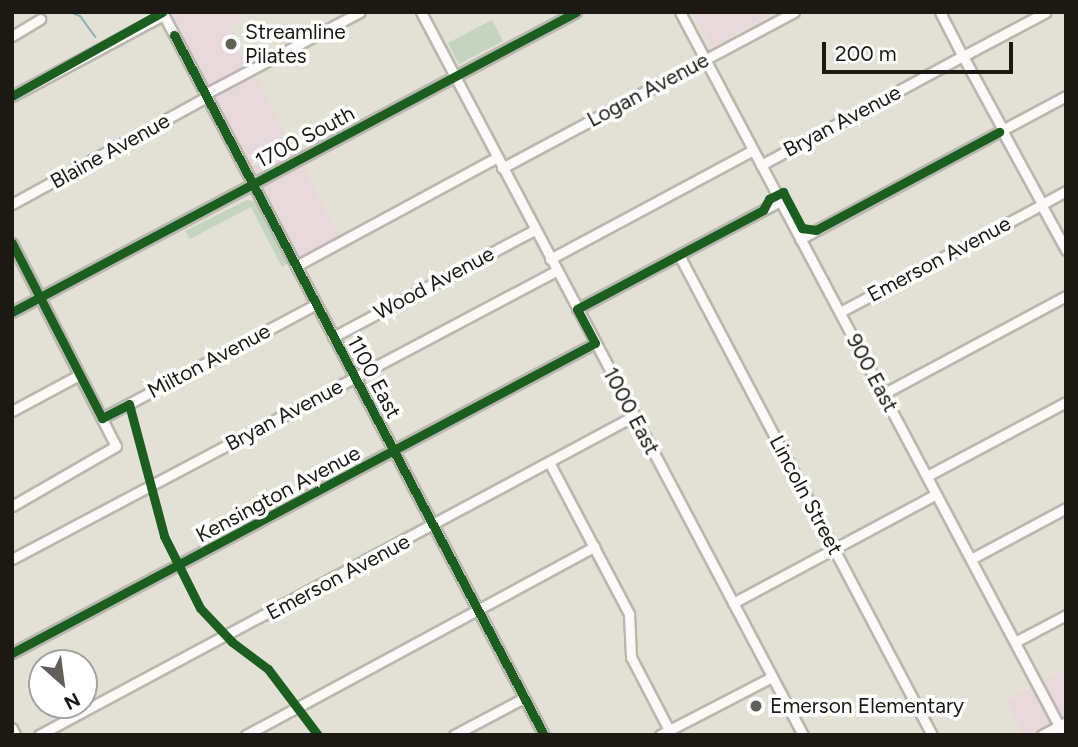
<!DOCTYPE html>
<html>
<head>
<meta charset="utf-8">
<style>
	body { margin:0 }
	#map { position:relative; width:1078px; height:747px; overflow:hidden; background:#e3e0d6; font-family:Figtree,sans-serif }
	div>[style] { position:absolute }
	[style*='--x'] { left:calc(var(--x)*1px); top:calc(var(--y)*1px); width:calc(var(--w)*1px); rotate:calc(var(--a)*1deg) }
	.commercial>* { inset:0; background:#e7d8da }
	.green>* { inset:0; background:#c4d4be }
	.stream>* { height:2px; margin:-1px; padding:0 1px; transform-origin:1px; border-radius:1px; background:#89afbc }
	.roads { filter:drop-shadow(2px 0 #bab7af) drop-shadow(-2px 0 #bab7af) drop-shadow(0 2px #bab7af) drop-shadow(0 -2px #bab7af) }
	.minor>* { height:9px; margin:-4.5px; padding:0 4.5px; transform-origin:4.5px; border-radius:4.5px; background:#fbfaf9 }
	.major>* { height:10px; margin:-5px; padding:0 5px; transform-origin:5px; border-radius:5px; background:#fbfaf9 }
	.cycleway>* { height:9px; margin:-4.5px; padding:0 4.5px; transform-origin:4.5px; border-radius:4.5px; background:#1b5e20 }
	.dots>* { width:19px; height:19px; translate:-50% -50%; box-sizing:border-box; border:4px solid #fff; border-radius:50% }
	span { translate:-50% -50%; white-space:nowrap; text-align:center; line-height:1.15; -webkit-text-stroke:7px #fff; paint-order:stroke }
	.poi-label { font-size:21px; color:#1b1912 }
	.left { translate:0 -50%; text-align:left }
	.street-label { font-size:21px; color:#1b1912 }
	.frame { position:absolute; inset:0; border:14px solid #1b1912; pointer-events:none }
	.north { position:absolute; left:28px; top:649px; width:70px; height:70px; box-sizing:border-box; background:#fff; border:2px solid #a4a3a0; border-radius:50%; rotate:152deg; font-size:19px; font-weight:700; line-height:28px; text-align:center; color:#1b1912 }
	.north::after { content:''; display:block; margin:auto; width:24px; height:32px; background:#615f57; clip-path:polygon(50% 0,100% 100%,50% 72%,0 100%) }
	.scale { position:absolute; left:822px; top:42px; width:191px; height:32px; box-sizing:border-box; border:4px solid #1b1912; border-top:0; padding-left:9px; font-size:21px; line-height:24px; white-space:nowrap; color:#1b1912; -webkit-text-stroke:5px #fff; paint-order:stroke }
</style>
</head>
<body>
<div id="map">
	<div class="commercial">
		<div style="clip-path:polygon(170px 12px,239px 12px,243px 19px,230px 26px,340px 238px,302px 259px)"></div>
		<div style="clip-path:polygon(692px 12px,776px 12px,712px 47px)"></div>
		<div style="clip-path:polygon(1066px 670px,1066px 735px,1023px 735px,1006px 701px)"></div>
	</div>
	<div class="green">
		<div style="clip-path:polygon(492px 20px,503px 41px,459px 64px,448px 43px)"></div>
		<div style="clip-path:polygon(247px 200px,254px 201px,288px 263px,282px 267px,251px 207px,190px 239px,185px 231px)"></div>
	</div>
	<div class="stream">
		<div style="--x:70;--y:12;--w:11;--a:22"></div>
		<div style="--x:80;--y:16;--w:26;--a:54"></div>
	</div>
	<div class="roads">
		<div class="minor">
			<div style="--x:162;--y:12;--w:818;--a:62.15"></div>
			<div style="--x:421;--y:12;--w:818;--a:62.15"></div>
			<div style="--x:680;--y:12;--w:819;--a:62.03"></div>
			<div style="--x:940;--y:12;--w:46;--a:62.9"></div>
			<div style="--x:12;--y:36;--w:33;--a:-31"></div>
			<div style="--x:967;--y:54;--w:89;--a:-28"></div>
			<div style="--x:965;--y:60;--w:75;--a:61.4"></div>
			<div style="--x:205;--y:94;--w:175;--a:-27.9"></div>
			<div style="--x:12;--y:96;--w:171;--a:-28.2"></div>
			<div style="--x:1006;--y:128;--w:68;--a:-28.1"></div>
			<div style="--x:1004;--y:134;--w:75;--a:61.4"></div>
			<div style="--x:761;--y:165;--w:225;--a:-28.4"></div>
			<div style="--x:502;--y:168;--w:331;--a:-28.1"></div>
			<div style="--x:1046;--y:202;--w:23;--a:-29"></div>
			<div style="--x:12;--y:204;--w:222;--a:-28.8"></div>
			<div style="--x:1043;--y:208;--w:48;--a:61.3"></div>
			<div style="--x:800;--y:239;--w:226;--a:-28.3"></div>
			<div style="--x:12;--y:243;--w:228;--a:62.9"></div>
			<div style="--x:116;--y:446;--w:120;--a:150"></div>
			<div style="--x:679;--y:255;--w:543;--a:62.21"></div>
			<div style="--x:550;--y:259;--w:230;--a:-28.2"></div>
			<div style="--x:296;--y:266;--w:227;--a:-28.4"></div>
			<div style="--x:577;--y:309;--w:230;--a:-28"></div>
			<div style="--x:12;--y:312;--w:639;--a:-28.01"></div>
			<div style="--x:840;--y:312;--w:225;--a:-28"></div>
			<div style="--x:333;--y:337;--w:228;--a:-28"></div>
			<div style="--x:883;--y:394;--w:208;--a:-28.2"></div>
			<div style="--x:12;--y:411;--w:76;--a:-28.2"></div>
			<div style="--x:102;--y:418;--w:242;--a:-28"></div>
			<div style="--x:549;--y:462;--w:172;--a:62.2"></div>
			<div style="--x:629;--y:614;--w:43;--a:87.3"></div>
			<div style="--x:631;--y:657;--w:82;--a:62.5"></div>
			<div style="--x:927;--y:476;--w:157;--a:-28"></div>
			<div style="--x:12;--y:559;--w:616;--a:-27.9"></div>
			<div style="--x:971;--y:559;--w:108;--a:-28.2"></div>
			<div style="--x:733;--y:603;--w:230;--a:-28.2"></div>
			<div style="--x:1015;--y:642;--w:58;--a:-27.9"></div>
			<div style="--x:12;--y:653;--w:660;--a:-28"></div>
			<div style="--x:39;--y:735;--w:675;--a:-28.2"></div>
			<div style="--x:246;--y:735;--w:396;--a:-28.4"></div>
			<div style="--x:454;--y:735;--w:79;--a:-27.9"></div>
			<div style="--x:660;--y:735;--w:126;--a:-27.4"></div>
			<div style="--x:1042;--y:735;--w:27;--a:-28"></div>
		</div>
		<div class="major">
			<div style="--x:12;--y:729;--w:7;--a:63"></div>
		</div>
	</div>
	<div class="cycleway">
		<div style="--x:174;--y:35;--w:792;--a:62.14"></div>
		<div style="--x:12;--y:96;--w:172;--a:-29.2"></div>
		<div style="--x:12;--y:243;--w:197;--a:62.8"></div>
		<div style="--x:102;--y:418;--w:30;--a:-27"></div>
		<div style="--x:129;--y:404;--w:137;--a:75.1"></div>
		<div style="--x:164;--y:536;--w:80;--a:63.4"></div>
		<div style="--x:200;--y:608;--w:47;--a:46.7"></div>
		<div style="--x:232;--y:642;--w:45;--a:36.9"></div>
		<div style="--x:268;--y:669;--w:83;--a:52.9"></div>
		<div style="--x:12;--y:312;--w:639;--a:-28.01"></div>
		<div style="--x:12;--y:653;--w:660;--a:-28"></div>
		<div style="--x:595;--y:343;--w:38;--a:-118"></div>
		<div style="--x:577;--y:309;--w:211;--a:-28"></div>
		<div style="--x:763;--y:210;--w:13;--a:-61"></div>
		<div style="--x:769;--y:199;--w:16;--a:-27"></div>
		<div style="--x:783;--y:192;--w:41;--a:62.2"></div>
		<div style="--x:802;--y:228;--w:14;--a:8"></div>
		<div style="--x:816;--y:230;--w:208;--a:-28.2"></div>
	</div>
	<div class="dots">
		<div style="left:231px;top:44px;background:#615f57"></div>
		<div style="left:756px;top:706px;background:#615f57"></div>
	</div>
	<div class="poi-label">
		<span class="left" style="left:245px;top:44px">Streamline<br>Pilates</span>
		<span class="left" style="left:770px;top:706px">Emerson Elementary</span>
	</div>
	<div class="street-label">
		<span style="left:648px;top:90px;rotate:-28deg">Logan Avenue</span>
		<span style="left:842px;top:121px;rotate:-28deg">Bryan Avenue</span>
		<span style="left:305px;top:137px;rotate:-28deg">1700 South</span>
		<span style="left:110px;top:151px;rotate:-29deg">Blaine Avenue</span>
		<span style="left:939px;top:259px;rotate:-28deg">Emerson Avenue</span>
		<span style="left:434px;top:283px;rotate:-28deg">Wood Avenue</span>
		<span style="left:209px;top:361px;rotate:-28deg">Milton Avenue</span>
		<span style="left:872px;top:373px;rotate:62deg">900 East</span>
		<span style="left:374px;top:377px;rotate:62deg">1100 East</span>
		<span style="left:631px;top:411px;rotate:62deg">1000 East</span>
		<span style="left:284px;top:415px;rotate:-28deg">Bryan Avenue</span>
		<span style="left:278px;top:494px;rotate:-28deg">Kensington Avenue</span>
		<span style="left:806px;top:495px;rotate:62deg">Lincoln Street</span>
		<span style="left:338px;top:577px;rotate:-28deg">Emerson Avenue</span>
	</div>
	<div class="frame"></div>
	<div class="north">N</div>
	<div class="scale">200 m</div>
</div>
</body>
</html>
